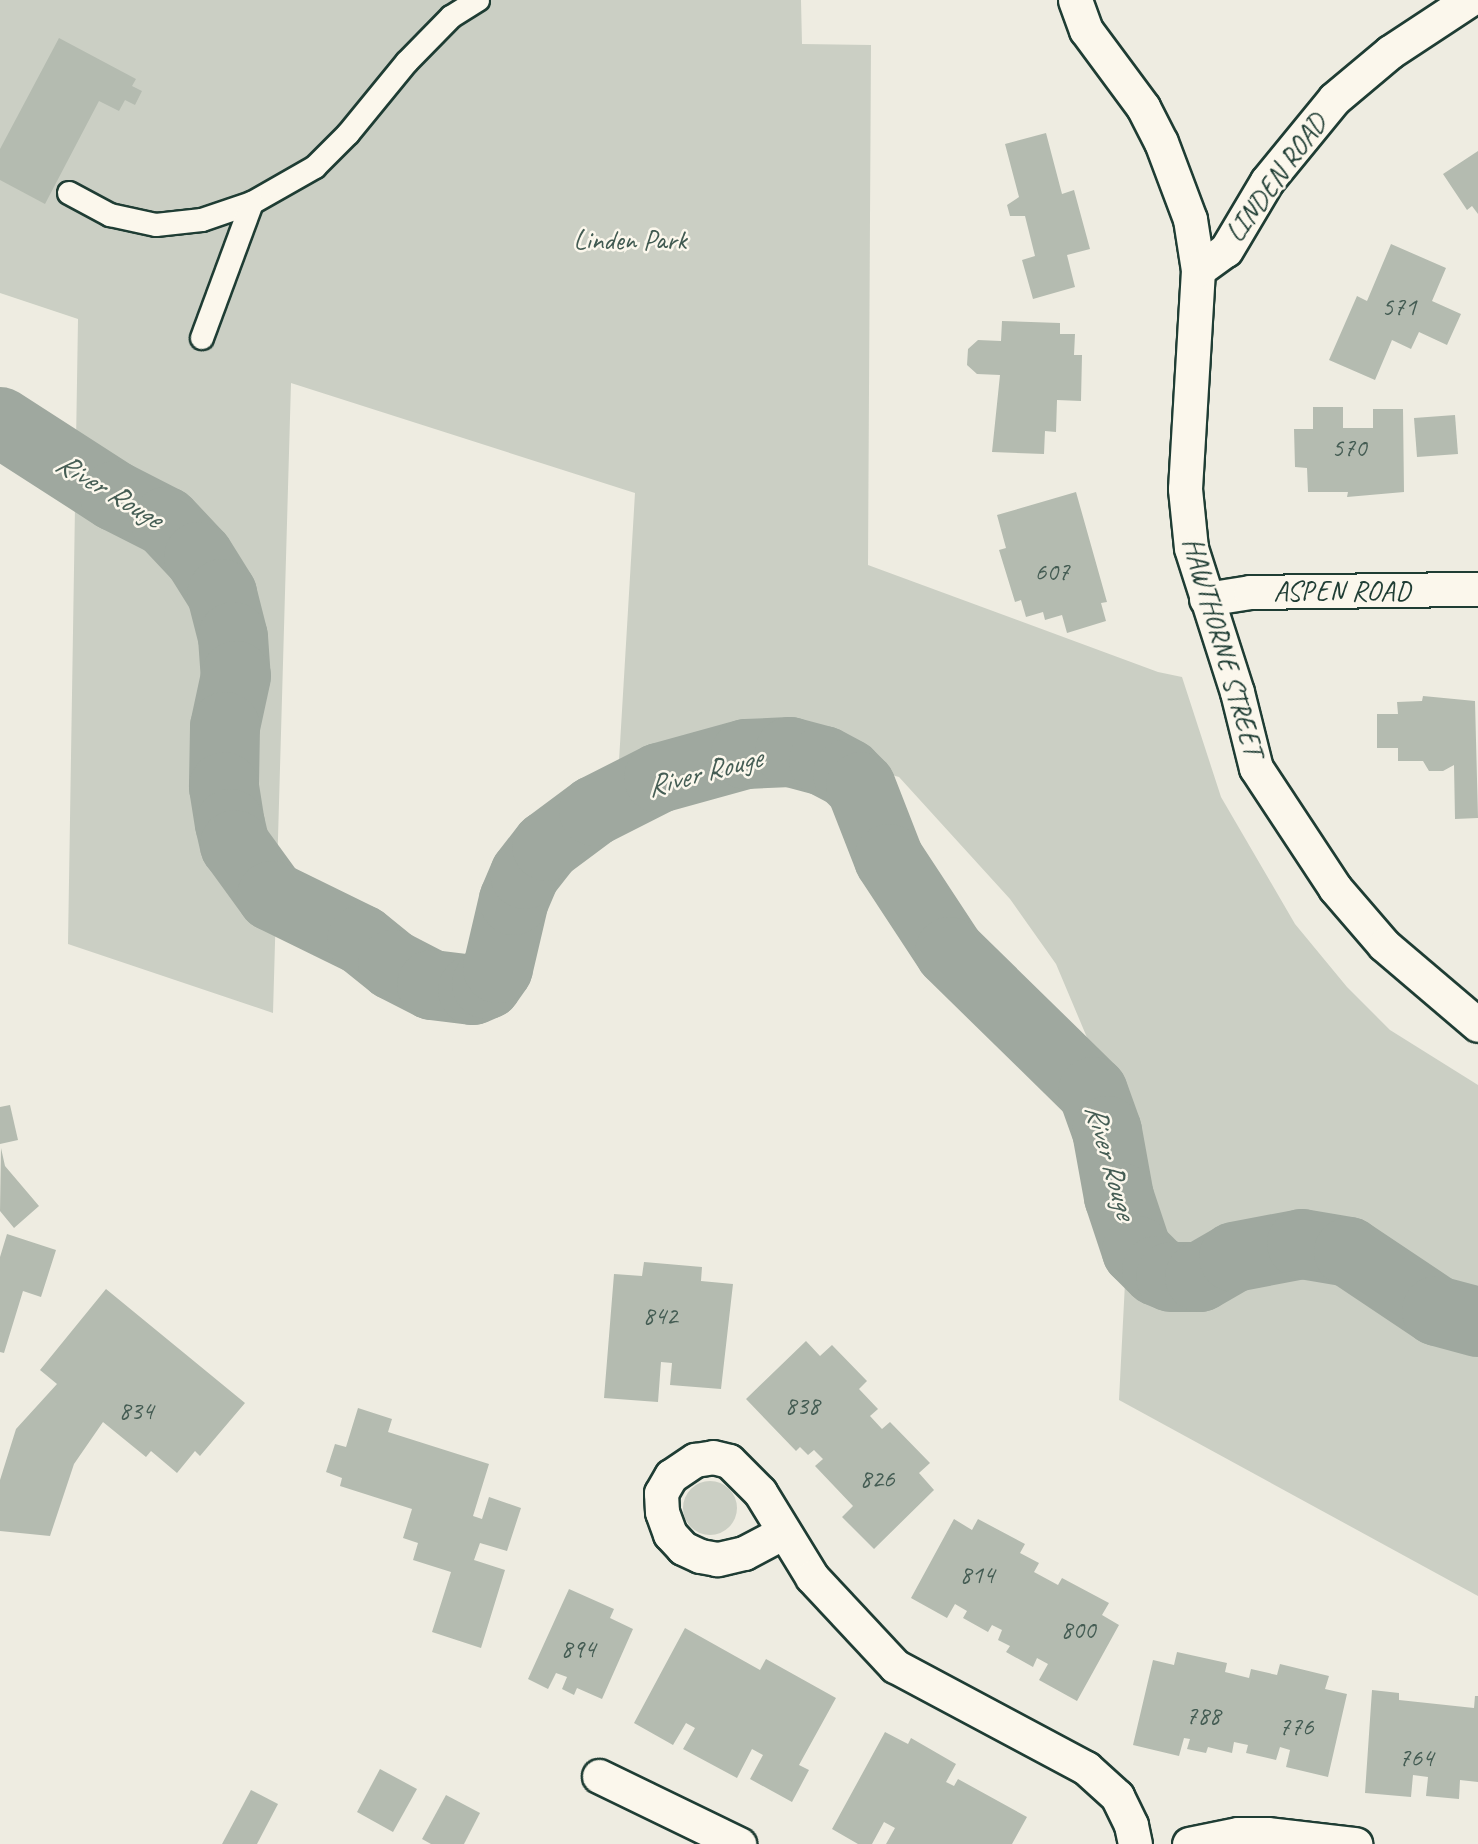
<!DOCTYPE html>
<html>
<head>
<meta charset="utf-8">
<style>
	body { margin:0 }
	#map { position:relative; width:1478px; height:1844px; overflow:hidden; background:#eeece1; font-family:Caveat,sans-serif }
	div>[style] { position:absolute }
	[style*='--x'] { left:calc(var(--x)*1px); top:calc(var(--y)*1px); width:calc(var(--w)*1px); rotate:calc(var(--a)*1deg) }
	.green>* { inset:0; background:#cbcfc4 }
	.round { border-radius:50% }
	.river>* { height:70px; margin:-35px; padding:0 35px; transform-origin:35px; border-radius:35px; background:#9fa89f }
	.building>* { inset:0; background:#b4bbb0 }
	.roads { filter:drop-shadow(2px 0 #1f3d34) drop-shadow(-2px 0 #1f3d34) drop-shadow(0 2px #1f3d34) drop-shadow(0 -2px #1f3d34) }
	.lane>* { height:22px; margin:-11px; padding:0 11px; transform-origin:11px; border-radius:11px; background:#fbf7ec }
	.street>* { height:33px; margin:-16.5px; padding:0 16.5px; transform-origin:16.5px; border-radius:16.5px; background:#fbf7ec }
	span { translate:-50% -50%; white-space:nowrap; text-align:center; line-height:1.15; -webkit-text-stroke:5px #fbf7ec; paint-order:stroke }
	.number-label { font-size:26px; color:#445c53 }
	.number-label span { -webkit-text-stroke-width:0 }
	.street-label { font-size:28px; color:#1f3d34 }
	.park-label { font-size:28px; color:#415a51 }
	.water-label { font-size:30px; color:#455d54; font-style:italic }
</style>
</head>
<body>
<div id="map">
	<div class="green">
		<div style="clip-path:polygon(0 0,801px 0,802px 44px,871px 45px,868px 565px,1158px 672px,1182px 677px,1221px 797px,1295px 924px,1347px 987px,1390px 1030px,1478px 1085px,1478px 1596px,1119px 1400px,1128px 1224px,1107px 1145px,1091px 1047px,1056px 964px,1010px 899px,899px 777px,841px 761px,771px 755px,709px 761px,660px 775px,616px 811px,635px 493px,291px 383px,273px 1013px,68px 944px,78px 319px,0 293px)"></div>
		<div class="round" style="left:683px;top:1481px;width:54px;height:54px"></div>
	</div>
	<div class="river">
		<div style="--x:0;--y:422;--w:137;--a:32.8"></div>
		<div style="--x:115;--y:496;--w:57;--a:27"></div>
		<div style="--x:166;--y:522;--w:48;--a:46.7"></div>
		<div style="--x:199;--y:557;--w:44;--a:58.1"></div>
		<div style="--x:222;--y:594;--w:44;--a:75.7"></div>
		<div style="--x:233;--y:637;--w:39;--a:86"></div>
		<div style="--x:236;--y:676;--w:52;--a:102.2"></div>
		<div style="--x:225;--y:727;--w:60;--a:91"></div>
		<div style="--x:224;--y:787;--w:37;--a:81"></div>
		<div style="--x:230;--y:824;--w:22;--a:77"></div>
		<div style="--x:235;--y:845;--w:63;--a:54"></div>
		<div style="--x:272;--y:896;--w:100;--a:26.1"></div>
		<div style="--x:362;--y:940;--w:40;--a:39"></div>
		<div style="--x:393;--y:965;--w:44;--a:27.1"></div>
		<div style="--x:432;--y:985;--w:41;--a:7"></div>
		<div style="--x:473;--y:990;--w:15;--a:-23"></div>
		<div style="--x:487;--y:984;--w:19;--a:-55"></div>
		<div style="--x:498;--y:968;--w:70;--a:-76.8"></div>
		<div style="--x:514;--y:900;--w:28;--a:-67"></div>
		<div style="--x:525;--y:874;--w:36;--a:-52"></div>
		<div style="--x:547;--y:846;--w:59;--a:-36.7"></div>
		<div style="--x:594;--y:811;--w:73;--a:-26.9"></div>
		<div style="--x:659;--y:778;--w:90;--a:-15.4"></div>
		<div style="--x:746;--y:754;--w:44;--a:-2.6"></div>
		<div style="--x:790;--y:752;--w:35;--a:15"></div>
		<div style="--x:824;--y:761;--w:27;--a:28"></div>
		<div style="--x:848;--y:774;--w:18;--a:45"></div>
		<div style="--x:861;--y:787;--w:77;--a:68.7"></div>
		<div style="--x:889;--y:859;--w:111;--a:56.7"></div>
		<div style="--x:950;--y:952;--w:200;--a:44.4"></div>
		<div style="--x:1093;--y:1092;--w:41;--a:70.3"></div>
		<div style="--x:1107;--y:1131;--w:67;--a:79.7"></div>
		<div style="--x:1119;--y:1197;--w:57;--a:71.6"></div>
		<div style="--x:1137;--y:1251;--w:28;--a:45"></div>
		<div style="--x:1157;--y:1271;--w:15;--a:23"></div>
		<div style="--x:1171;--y:1277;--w:29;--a:0"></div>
		<div style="--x:1200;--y:1277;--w:39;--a:-30"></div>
		<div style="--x:1234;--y:1257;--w:69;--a:-10.8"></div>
		<div style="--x:1302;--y:1244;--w:48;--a:9.7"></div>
		<div style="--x:1349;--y:1252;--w:106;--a:33.8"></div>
		<div style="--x:1437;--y:1311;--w:42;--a:15"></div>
	</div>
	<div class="building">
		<div style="clip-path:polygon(59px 38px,136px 79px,132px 86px,142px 91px,135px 105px,125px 100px,119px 111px,99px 101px,45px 204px,0 180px,0 149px)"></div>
		<div style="clip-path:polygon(1046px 133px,1062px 194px,1074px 190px,1090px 249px,1067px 255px,1075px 287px,1033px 299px,1022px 260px,1035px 256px,1025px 216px,1010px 216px,1007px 205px,1019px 197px,1005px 144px)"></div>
		<div style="clip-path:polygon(1478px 151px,1478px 214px,1472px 206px,1467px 210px,1443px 174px)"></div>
		<div style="clip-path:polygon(1391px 244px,1446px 268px,1432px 301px,1461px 314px,1447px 345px,1419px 332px,1411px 349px,1392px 340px,1375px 380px,1329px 360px,1357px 296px,1367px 301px)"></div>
		<div style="clip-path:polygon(1002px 321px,1060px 323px,1060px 334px,1075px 334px,1074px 355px,1082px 355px,1081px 401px,1057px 400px,1056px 432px,1045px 431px,1044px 454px,992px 452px,1000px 375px,977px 374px,967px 365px,968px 349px,978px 340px,1001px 341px)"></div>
		<div style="clip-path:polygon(1313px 407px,1343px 407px,1343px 428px,1373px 428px,1373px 409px,1403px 409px,1404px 492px,1347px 497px,1348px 492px,1308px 492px,1307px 468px,1295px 467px,1294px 429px,1313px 429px)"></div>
		<div style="clip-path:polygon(1455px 415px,1458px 454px,1417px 457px,1414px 418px)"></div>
		<div style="clip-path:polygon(1076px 492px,1107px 602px,1101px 603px,1106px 621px,1067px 633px,1062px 615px,1045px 620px,1043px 612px,1026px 617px,1021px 600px,1015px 602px,999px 550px,1006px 548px,997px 515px)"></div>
		<div style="clip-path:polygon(1423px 696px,1475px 701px,1478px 818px,1455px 819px,1454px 765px,1443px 771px,1429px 771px,1423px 761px,1398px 761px,1398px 748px,1377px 748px,1377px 714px,1398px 714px,1397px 702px,1422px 701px)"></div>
		<div style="clip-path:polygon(10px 1105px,18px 1140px,0 1144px,0 1107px)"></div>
		<div style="clip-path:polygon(1px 1148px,5px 1166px,39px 1206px,14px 1228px,0 1211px)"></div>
		<div style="clip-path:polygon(7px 1234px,56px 1250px,41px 1297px,23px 1291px,4px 1353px,0 1352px,0 1257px)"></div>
		<div style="clip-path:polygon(644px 1262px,702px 1267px,701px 1281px,733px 1284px,721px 1389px,670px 1385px,672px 1363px,661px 1362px,658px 1402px,604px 1398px,614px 1274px,642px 1276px)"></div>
		<div style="clip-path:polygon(106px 1289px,245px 1403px,200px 1456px,195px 1451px,177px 1473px,151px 1451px,146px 1457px,103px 1422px,74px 1464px,50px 1536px,0 1531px,0 1480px,16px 1429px,57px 1384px,40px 1370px)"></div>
		<div style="clip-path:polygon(806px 1341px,820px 1356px,832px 1345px,867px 1381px,859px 1389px,878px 1409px,870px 1416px,882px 1429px,890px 1422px,930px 1463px,919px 1473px,934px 1490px,874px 1549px,842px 1517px,853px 1506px,815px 1466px,823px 1459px,814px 1450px,808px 1455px,800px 1447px,796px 1451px,746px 1399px)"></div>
		<div style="clip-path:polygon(358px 1408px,392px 1419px,388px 1432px,489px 1464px,473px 1516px,482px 1519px,489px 1497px,521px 1508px,507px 1551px,480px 1543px,474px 1560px,505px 1570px,481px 1648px,432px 1632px,451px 1572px,413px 1560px,418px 1543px,403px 1538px,412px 1509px,340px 1486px,342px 1478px,326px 1472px,335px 1444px,346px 1447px)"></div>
		<div style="clip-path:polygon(954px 1519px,972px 1530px,978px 1519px,1025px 1544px,1020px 1553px,1039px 1563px,1034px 1572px,1058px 1585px,1062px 1578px,1109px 1603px,1102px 1615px,1119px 1625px,1077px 1701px,1039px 1680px,1048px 1664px,1037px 1658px,1033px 1667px,1006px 1652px,1010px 1646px,998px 1640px,1002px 1630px,992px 1625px,988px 1632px,963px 1618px,967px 1611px,955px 1604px,947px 1618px,911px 1598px)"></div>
		<div style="clip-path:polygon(569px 1589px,614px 1609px,610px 1618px,633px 1629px,602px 1699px,577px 1688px,574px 1695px,562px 1689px,567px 1677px,556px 1673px,548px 1689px,528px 1679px)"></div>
		<div style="clip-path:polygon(685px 1628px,760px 1670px,766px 1659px,836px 1698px,799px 1765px,809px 1770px,792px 1802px,750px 1779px,763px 1755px,752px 1749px,737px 1778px,683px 1749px,695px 1728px,686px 1723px,673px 1745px,634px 1723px)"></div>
		<div style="clip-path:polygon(1177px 1652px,1227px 1663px,1225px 1672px,1249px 1678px,1251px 1669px,1277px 1675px,1280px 1664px,1329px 1676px,1325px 1689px,1347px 1694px,1328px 1777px,1286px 1767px,1290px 1750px,1280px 1747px,1276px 1760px,1246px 1753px,1248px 1745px,1234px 1742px,1232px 1753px,1208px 1747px,1206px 1753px,1187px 1749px,1190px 1739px,1184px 1738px,1179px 1756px,1133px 1745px,1153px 1660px,1174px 1665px)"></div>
		<div style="clip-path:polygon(1372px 1690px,1399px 1693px,1399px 1700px,1474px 1708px,1475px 1696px,1478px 1696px,1478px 1782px,1460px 1780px,1459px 1799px,1426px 1796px,1428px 1777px,1413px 1775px,1411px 1797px,1365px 1793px)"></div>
		<div style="clip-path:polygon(885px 1732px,908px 1744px,911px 1738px,956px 1764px,946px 1782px,954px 1786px,958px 1779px,1027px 1817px,1012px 1844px,886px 1844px,895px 1828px,884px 1822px,872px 1844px,858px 1844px,832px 1829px)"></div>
		<div style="clip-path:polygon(380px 1769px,417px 1789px,393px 1832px,357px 1812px)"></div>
		<div style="clip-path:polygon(251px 1790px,278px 1804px,257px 1844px,222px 1844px)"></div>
		<div style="clip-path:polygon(446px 1795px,480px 1813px,464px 1844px,431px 1844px,422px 1839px)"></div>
	</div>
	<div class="roads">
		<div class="lane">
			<div style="--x:69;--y:193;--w:47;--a:28.2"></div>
			<div style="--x:110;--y:215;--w:47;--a:12.3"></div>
			<div style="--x:156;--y:225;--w:46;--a:-6.2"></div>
			<div style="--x:202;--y:220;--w:53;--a:-18.8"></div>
			<div style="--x:252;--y:203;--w:73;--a:-29.7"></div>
			<div style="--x:315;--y:167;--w:47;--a:-45"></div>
			<div style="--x:348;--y:134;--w:93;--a:-50.7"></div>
			<div style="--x:407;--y:62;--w:63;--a:-45.6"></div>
			<div style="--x:451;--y:17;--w:32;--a:-32"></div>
			<div style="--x:202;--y:338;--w:144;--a:-69.7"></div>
		</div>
		<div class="street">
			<div style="--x:1075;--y:0;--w:32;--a:70"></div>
			<div style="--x:1086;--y:30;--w:96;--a:53.5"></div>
			<div style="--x:1143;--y:107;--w:39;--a:63"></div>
			<div style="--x:1161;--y:142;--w:82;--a:69.4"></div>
			<div style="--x:1190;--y:219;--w:52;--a:81.1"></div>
			<div style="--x:1198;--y:270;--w:219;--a:93.4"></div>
			<div style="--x:1185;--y:489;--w:59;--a:84.2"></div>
			<div style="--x:1191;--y:548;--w:151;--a:72.3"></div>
			<div style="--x:1237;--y:692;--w:78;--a:76"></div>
			<div style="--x:1256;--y:768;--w:144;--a:56.6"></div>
			<div style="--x:1335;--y:888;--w:75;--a:49.3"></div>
			<div style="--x:1384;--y:945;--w:123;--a:40.4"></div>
			<div style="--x:1198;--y:270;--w:34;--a:-36"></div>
			<div style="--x:1226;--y:250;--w:80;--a:-59.3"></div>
			<div style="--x:1267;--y:181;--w:106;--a:-50.7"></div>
			<div style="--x:1334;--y:99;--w:73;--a:-40"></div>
			<div style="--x:1390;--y:52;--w:95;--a:-33.4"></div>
			<div style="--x:1206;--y:599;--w:45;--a:-9"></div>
			<div style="--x:1250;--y:592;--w:228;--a:-0.8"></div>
			<div style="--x:782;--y:1533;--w:43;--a:152.2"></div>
			<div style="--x:744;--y:1553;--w:28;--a:167"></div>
			<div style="--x:717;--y:1559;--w:17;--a:-170"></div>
			<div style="--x:700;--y:1556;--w:19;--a:-155"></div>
			<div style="--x:683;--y:1548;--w:19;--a:-133"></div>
			<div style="--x:670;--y:1534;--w:23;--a:-110"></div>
			<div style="--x:662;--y:1512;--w:19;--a:-93"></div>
			<div style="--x:661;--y:1493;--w:20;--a:-60"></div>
			<div style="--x:671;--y:1476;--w:29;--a:-34"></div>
			<div style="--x:695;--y:1460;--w:18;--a:-9"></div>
			<div style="--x:713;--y:1457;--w:16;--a:14"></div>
			<div style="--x:729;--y:1461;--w:44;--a:45"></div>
			<div style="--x:760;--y:1492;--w:100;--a:58.5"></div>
			<div style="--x:812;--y:1577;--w:122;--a:47"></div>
			<div style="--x:895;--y:1666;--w:217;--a:28.1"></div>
			<div style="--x:1086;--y:1768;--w:42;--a:42.1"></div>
			<div style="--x:1117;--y:1796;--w:32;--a:64"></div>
			<div style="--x:1131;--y:1825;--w:19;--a:78"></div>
			<div style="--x:599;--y:1776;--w:156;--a:25.9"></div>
			<div style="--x:1189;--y:1844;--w:50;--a:-11.5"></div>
			<div style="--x:1238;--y:1834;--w:29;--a:0"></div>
			<div style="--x:1267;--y:1834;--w:89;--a:6.5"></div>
		</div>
	</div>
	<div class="number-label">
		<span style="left:1399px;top:307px">571</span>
		<span style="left:1349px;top:448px">570</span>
		<span style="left:1052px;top:572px">607</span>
		<span style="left:660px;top:1316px">842</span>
		<span style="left:802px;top:1406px">838</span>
		<span style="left:136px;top:1411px">834</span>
		<span style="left:877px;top:1479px">826</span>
		<span style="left:977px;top:1575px">814</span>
		<span style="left:1078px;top:1630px">800</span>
		<span style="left:578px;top:1649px">894</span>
		<span style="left:1203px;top:1716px">788</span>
		<span style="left:1296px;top:1727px">776</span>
		<span style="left:1416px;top:1758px">764</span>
	</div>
	<div class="street-label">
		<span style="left:1276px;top:178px;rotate:-54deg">LINDEN ROAD</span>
		<span style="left:1342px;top:591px">ASPEN ROAD</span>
		<span style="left:1223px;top:647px;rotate:74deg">HAWTHORNE STREET</span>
	</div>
	<div class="park-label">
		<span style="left:630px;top:240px">Linden Park</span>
	</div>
	<div class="water-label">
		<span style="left:109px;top:490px;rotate:31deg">River Rouge</span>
		<span style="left:704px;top:772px;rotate:-15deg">River Rouge</span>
		<span style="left:1111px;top:1161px;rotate:74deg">River Rouge</span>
	</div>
</div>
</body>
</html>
